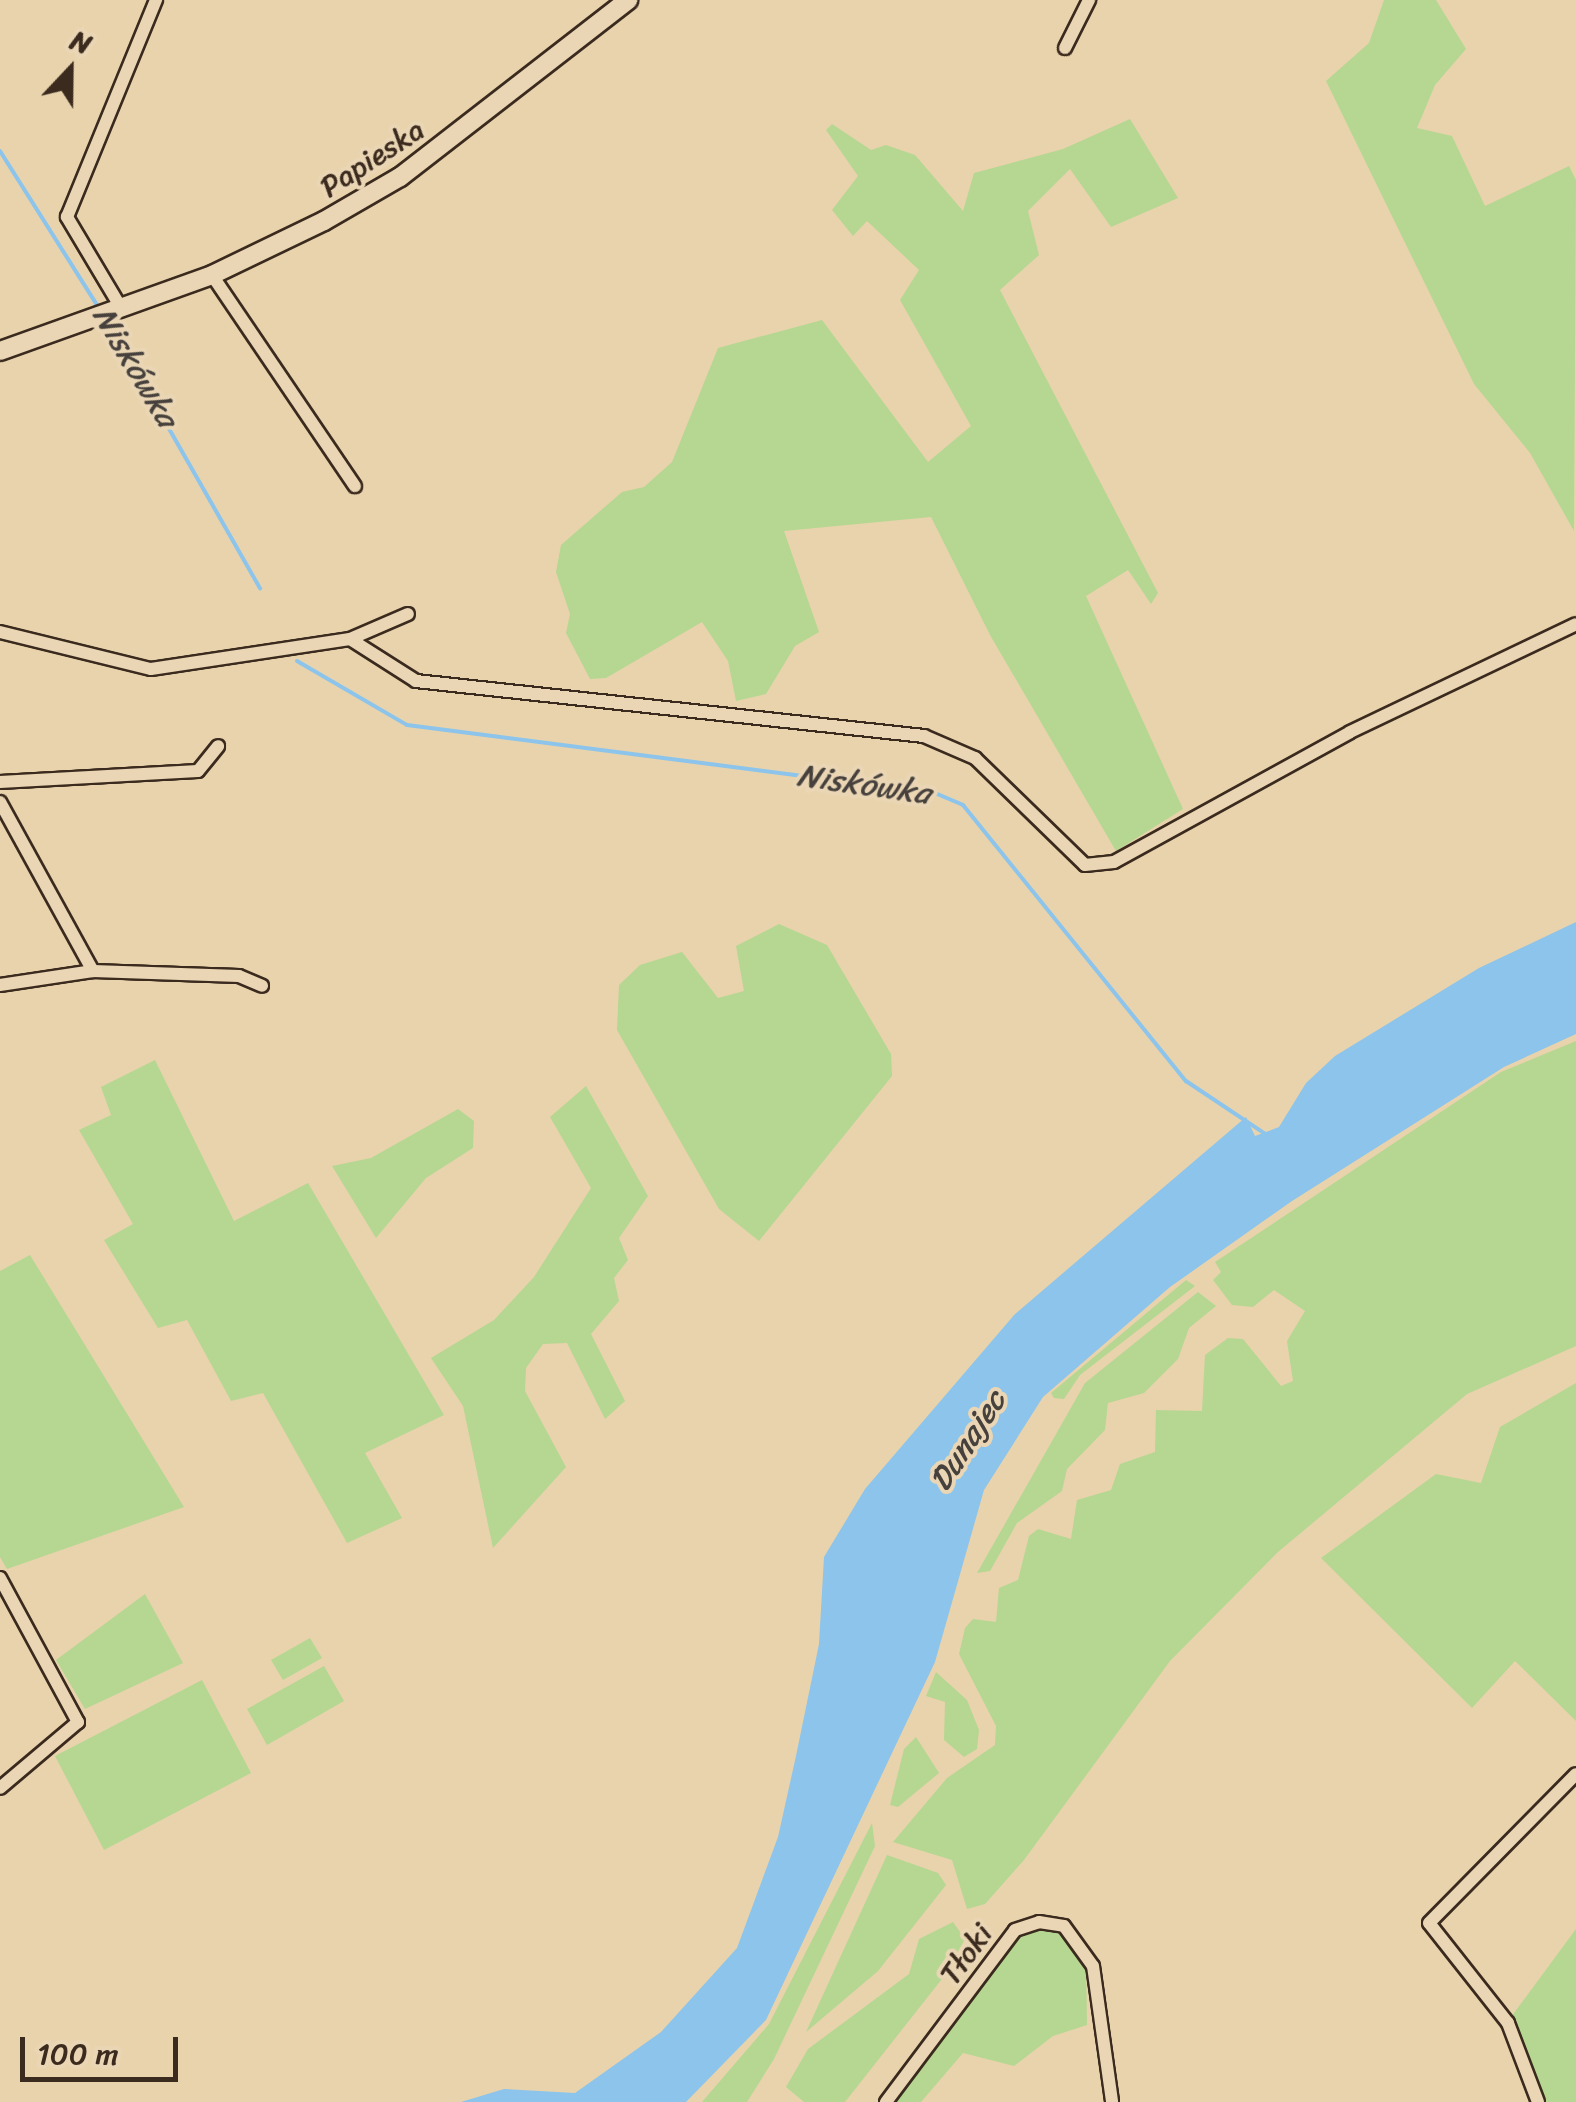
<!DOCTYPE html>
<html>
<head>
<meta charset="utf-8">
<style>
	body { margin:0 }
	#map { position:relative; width:1576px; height:2102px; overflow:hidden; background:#e8d3ac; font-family:Sriracha,sans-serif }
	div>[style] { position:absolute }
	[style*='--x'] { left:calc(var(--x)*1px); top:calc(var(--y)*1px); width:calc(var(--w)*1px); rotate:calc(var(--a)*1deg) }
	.green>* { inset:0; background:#b5d791 }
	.water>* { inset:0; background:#8cc4eb }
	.stream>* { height:4px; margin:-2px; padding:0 2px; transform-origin:2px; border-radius:2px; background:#8cc4eb }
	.roads { filter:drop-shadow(2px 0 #3b2a1e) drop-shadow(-2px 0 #3b2a1e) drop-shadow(0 2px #3b2a1e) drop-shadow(0 -2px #3b2a1e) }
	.street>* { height:12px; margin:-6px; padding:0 6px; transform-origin:6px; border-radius:6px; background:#ead6b4 }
	.secondary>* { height:18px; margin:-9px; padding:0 9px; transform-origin:9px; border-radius:9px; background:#ead6b4 }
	span { translate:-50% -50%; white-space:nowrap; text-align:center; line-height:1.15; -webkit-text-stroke:8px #ead6b4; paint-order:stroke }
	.street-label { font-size:30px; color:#3b2a1e }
	.water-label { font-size:32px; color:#47413d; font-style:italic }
	.north { position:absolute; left:20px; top:20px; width:100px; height:100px; -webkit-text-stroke:8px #ead6b4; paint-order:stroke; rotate:22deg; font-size:28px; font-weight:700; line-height:40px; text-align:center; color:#3b2a1e }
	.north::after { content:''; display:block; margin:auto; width:35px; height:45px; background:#3b2a1e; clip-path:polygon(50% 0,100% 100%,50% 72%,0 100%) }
	.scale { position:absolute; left:20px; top:2037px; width:158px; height:45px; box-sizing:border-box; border:5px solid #3b2a1e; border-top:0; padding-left:12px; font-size:30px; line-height:35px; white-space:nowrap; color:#3b2a1e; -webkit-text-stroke:8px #ead6b4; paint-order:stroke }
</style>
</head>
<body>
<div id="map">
	<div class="green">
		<div style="clip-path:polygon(1384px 0,1436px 0,1466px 49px,1435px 85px,1417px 128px,1452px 136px,1485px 206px,1569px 166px,1576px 180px,1574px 531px,1530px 453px,1474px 384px,1326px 81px,1369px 43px)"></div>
		<div style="clip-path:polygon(1130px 119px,1178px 198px,1111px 227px,1070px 169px,1028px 211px,1039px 255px,1000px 290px,1158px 593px,1151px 604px,1128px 570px,1086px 596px,1183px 809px,1116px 851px,990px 635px,931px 517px,784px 531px,819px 632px,795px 646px,766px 694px,736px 701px,728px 661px,702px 622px,606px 678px,590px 679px,566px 633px,570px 614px,556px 572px,561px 545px,622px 492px,644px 487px,672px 462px,718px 348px,822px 320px,928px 462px,971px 426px,900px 300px,919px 270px,867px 221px,853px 236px,832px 210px,858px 176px,826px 130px,832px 124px,871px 150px,886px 145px,915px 155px,963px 211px,974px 173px,1063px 149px)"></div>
		<div style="clip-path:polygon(779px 924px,827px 945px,891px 1054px,892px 1076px,759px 1241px,719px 1209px,617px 1030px,619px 985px,640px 965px,682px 952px,718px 998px,744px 991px,736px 946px)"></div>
		<div style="clip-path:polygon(1576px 1041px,1576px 1346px,1467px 1394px,1278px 1552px,1170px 1661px,1024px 1860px,985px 1904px,967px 1909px,952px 1860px,893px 1842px,947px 1778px,995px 1745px,996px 1726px,959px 1654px,965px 1628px,973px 1619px,996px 1622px,999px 1588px,1018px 1580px,1029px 1536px,1038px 1529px,1071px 1539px,1077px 1500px,1111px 1490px,1120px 1464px,1155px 1452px,1156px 1410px,1202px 1411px,1205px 1355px,1228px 1338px,1243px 1339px,1281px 1386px,1293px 1381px,1287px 1341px,1305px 1311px,1274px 1290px,1253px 1307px,1232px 1305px,1213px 1280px,1221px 1272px,1215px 1262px,1501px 1072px)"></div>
		<div style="clip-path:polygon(155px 1060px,234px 1221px,308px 1183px,444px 1415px,365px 1453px,402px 1518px,347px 1543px,263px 1393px,231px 1401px,187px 1320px,158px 1328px,104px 1240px,133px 1224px,79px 1130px,111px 1115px,101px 1087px)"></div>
		<div style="clip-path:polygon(586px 1086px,648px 1196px,619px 1238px,628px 1260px,614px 1278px,619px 1301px,591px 1334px,625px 1401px,605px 1419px,567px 1343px,543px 1344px,526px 1368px,525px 1391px,566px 1467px,493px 1548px,463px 1406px,431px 1358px,494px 1320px,534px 1277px,591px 1188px,550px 1117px)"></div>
		<div style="clip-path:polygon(458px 1109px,474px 1121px,473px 1148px,426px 1178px,376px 1238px,332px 1166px,371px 1158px)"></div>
		<div style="clip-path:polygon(30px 1255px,184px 1507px,7px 1569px,0 1557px,0 1271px)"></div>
		<div style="clip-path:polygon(1186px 1280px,1195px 1286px,1080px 1375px,1064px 1399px,1054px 1398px,1051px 1393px)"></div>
		<div style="clip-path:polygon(1198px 1292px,1216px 1306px,1189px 1328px,1178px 1359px,1144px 1393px,1108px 1403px,1105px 1430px,1067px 1469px,1062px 1491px,1017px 1523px,990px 1571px,977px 1573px,1085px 1383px)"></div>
		<div style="clip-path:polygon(1576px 1383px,1576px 1721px,1515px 1661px,1472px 1708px,1321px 1558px,1436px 1474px,1481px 1483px,1500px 1427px)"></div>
		<div style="clip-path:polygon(145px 1594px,183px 1663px,85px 1709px,56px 1660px)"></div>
		<div style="clip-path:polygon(310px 1638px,322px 1658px,283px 1680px,271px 1660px)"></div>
		<div style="clip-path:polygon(324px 1666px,344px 1701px,267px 1745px,247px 1709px)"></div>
		<div style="clip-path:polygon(936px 1672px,967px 1700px,979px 1730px,977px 1749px,964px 1757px,944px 1740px,945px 1702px,926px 1696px)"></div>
		<div style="clip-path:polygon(202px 1680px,251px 1773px,104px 1850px,55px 1756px)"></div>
		<div style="clip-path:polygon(916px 1737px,939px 1773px,898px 1807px,890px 1805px,904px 1749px)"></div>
		<div style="clip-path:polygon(872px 1823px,875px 1846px,774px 2059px,747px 2102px,702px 2102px,769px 2024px)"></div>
		<div style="clip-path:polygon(887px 1855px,938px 1873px,946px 1885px,878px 1971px,806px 2032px)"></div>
		<div style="clip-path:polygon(953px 1922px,965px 1939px,945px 1975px,845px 2102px,804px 2102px,786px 2087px,808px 2049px,909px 1974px,919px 1939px)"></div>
		<div style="clip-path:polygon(1026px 1929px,1059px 1932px,1076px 1946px,1086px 1963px,1087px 2025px,1053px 2036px,1014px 2066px,963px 2053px,921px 2102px,893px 2102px)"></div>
		<div style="clip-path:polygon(1576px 1929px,1576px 2102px,1545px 2102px,1511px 2017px)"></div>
	</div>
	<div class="water">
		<div style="clip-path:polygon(1576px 922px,1576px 1034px,1504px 1067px,1292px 1201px,1170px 1287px,1043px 1397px,984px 1490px,935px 1662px,766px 2020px,686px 2102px,461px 2102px,504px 2089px,575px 2093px,661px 2032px,737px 1948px,778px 1837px,796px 1756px,819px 1644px,824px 1557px,865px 1489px,1015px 1314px,1246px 1117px,1255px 1136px,1279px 1127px,1306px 1083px,1335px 1056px,1479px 968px)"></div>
	</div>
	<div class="stream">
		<div style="--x:0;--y:151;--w:186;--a:57.8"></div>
		<div style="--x:107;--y:320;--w:309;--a:60.3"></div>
		<div style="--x:297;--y:661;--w:127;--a:30.2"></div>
		<div style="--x:407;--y:725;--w:532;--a:7.34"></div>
		<div style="--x:935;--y:793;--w:30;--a:23"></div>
		<div style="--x:963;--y:805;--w:355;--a:51.1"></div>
		<div style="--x:1186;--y:1081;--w:97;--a:33.7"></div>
	</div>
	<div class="roads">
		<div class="street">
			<div style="--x:1065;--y:48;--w:54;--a:-63.4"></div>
			<div style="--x:212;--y:275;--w:255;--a:55.9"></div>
			<div style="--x:120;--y:306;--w:104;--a:-120.8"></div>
			<div style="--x:67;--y:217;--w:235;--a:-67.7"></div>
			<div style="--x:0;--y:632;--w:155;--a:13.8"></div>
			<div style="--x:151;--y:669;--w:201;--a:-8.6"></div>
			<div style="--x:350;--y:639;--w:78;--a:32.5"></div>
			<div style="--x:416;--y:681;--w:511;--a:6.18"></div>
			<div style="--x:924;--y:736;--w:56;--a:23.3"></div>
			<div style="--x:975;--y:758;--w:153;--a:44.2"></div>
			<div style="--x:1085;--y:865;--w:29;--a:-6"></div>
			<div style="--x:1114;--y:862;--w:269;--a:-28.8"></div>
			<div style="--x:1350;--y:732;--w:250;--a:-25.5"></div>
			<div style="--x:350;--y:639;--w:63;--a:-23.3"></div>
			<div style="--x:0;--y:782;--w:198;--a:-3.2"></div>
			<div style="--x:198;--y:771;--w:32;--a:-51"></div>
			<div style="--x:0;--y:802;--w:193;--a:61.2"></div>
			<div style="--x:93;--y:971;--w:146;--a:2"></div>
			<div style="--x:239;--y:976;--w:25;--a:23"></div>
			<div style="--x:0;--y:985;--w:94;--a:-8.6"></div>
			<div style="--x:0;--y:1578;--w:164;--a:61.6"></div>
			<div style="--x:78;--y:1722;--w:102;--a:139.8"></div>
			<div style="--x:886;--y:2102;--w:215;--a:-53.1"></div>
			<div style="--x:1015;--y:1930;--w:25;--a:-18"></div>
			<div style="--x:1039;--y:1922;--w:25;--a:9"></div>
			<div style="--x:1064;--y:1926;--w:49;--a:54.1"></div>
			<div style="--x:1093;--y:1966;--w:137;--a:82"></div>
			<div style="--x:1538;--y:2102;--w:85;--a:-110.8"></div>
			<div style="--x:1508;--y:2023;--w:127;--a:-128.3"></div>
			<div style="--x:1429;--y:1923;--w:209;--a:-45.4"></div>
		</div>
		<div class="secondary">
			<div style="--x:0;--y:351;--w:225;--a:-19.7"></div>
			<div style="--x:212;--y:275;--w:124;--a:-25.7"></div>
			<div style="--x:324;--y:221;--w:88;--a:-30.1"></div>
			<div style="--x:400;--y:177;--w:289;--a:-37.8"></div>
		</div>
	</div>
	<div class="street-label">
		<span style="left:372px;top:158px;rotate:-33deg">Papieska</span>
		<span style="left:966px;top:1954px;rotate:-54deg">Tłoki</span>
	</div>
	<div class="water-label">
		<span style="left:135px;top:367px;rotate:59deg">Niskówka</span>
		<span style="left:864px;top:785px;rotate:8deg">Niskówka</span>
		<span style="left:968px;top:1441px;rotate:-57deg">Dunajec</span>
	</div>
	<div class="north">N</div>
	<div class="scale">100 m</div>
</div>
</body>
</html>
